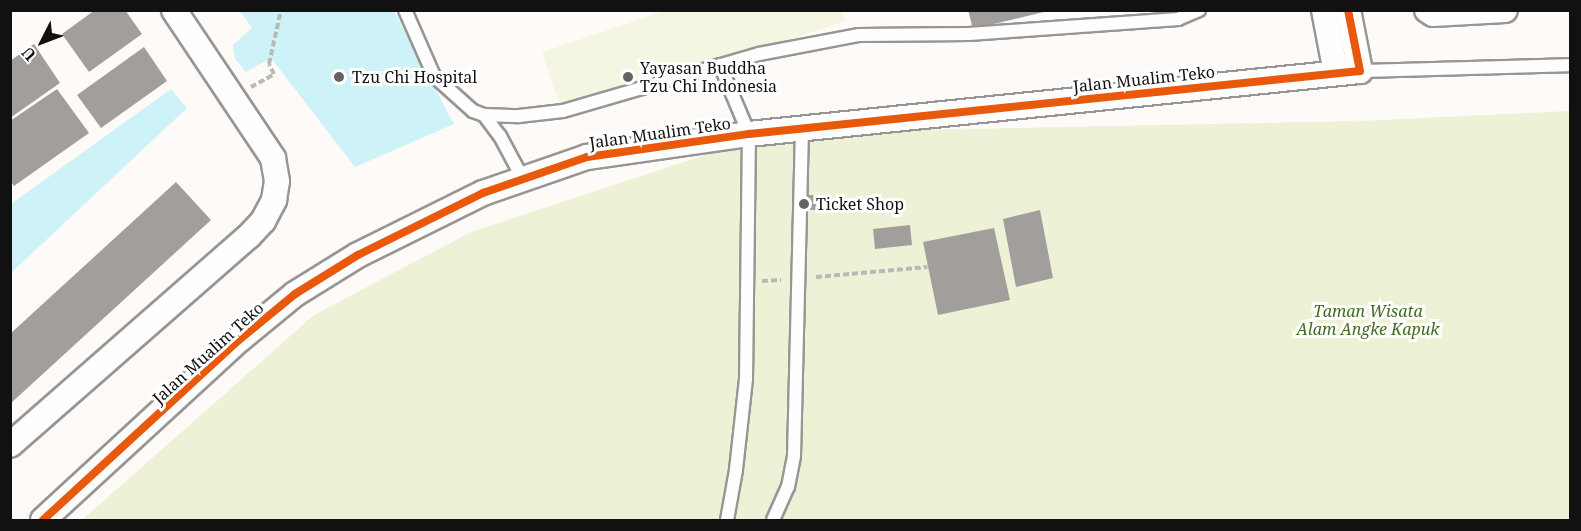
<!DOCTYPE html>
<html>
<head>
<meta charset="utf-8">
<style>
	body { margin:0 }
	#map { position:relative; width:1581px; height:531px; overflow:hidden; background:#fdfaf7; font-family:"Noto Serif",serif }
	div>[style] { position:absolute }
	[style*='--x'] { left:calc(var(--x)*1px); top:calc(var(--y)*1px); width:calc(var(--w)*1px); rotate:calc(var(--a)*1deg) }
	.green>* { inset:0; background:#edf2d7 }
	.pitch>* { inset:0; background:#f5f6e1 }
	.water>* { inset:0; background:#cdf2f7 }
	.building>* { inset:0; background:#a19e9c }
	.path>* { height:4px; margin-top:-2px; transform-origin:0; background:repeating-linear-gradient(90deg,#b9b9b8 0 6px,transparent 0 9px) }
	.roads { filter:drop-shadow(2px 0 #979695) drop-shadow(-2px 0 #979695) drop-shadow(0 2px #979695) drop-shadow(0 -2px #979695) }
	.lane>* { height:12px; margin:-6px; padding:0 6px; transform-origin:6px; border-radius:6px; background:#fffefe }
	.street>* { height:24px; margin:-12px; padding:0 12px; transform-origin:12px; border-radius:12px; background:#fffefe }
	.cycleway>* { height:8px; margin:-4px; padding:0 4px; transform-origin:4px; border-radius:4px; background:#e8590c }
	.dots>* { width:16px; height:16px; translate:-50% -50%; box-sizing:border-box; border:3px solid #fff; border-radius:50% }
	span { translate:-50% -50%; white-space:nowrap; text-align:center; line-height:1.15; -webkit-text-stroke:6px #fff; paint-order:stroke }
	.poi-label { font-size:16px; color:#111 }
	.left { translate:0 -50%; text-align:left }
	.street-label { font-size:16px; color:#111 }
	.park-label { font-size:16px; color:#416b1f; font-style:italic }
	.frame { position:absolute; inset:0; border:12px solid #111; pointer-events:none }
	.north { position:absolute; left:12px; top:12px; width:60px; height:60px; -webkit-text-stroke:4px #fff; paint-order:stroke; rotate:228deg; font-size:16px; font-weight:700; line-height:24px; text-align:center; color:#111 }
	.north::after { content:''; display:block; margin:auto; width:21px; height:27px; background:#111; clip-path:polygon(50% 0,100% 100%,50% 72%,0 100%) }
</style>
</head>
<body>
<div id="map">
	<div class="green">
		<div style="clip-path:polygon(1570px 111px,1570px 520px,82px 520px,314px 315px,471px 232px,772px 133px,1362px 121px)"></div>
	</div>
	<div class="pitch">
		<div style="clip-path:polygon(665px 11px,842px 11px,845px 21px,563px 115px,542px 52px)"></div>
	</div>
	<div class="water">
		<div style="clip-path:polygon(240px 11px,394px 11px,454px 124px,355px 167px,271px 58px,246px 72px,235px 59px,233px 45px,252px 28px)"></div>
		<div style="clip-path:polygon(171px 89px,187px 108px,11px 273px,11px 204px)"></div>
	</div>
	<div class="building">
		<div style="clip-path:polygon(95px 10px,125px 10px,142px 34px,89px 72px,62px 34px)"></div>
		<div style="clip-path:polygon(968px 10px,1048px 10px,1048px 11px,973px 29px)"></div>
		<div style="clip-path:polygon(34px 44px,60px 83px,10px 118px,10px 61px)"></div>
		<div style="clip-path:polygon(144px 47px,167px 81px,101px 128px,77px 95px)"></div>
		<div style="clip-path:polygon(57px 89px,89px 133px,14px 186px,10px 180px,10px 121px)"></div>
		<div style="clip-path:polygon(176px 182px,211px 220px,10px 404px,10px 334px)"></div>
		<div style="clip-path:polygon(803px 195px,816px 195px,816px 210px,803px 210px)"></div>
		<div style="clip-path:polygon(1040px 210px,1053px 278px,1016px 287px,1003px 219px)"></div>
		<div style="clip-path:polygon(910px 225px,912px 245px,875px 249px,873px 229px)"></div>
		<div style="clip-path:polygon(994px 228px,1010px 300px,938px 315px,923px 242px)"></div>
	</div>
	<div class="path">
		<div style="--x:251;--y:87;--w:26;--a:-29"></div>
		<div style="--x:274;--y:74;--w:11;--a:-117"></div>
		<div style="--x:269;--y:64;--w:55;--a:-77.5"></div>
		<div style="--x:816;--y:277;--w:112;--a:-5.1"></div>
		<div style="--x:762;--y:281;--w:19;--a:-3"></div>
	</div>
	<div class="roads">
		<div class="lane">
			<div style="--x:405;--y:10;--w:72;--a:66.3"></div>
			<div style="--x:434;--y:76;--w:52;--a:41.9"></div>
			<div style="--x:473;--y:111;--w:12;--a:20"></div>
			<div style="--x:484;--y:115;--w:35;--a:2"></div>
			<div style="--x:519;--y:116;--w:44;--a:-6.5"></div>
			<div style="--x:563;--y:111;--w:204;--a:-16.2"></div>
			<div style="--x:759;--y:54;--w:102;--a:-10.8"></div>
			<div style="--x:859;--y:35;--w:110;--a:-0.5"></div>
			<div style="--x:969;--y:34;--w:210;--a:-4.1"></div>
			<div style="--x:1178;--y:19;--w:23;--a:-23"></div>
			<div style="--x:720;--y:65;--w:75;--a:67.2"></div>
			<div style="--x:749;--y:134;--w:245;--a:90.7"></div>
			<div style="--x:746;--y:379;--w:92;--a:96.3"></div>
			<div style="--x:736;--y:470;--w:51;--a:100.2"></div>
			<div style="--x:1360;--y:71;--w:210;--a:-1.6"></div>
			<div style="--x:484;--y:115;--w:26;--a:53"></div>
			<div style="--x:500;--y:136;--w:49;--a:61.9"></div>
			<div style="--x:773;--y:520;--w:36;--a:-66"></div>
			<div style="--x:788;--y:487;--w:32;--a:-79"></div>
			<div style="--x:794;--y:456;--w:327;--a:-88.6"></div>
		</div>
		<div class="street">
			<div style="--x:1324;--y:10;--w:64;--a:79.2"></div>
			<div style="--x:1427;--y:10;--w:7;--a:34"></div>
			<div style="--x:1433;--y:14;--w:72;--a:-3.2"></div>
			<div style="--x:10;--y:445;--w:317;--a:-41.2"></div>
			<div style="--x:249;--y:236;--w:21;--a:-47"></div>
			<div style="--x:263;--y:221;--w:24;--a:-62"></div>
			<div style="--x:274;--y:200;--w:19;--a:-81"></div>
			<div style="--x:277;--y:181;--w:23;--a:-100"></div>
			<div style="--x:273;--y:158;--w:178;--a:-123.8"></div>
			<div style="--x:43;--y:520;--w:266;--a:-42.6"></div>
			<div style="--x:239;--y:340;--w:72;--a:-39.4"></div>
			<div style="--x:295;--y:294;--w:74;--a:-31.8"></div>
			<div style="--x:358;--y:255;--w:140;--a:-26.4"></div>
			<div style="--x:483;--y:193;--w:110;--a:-19.1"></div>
			<div style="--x:587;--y:157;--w:164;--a:-8.1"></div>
			<div style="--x:749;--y:134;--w:614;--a:-5.89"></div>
			<div style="--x:1360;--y:71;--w:62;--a:-101.1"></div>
		</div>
	</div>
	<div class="cycleway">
		<div style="--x:43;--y:520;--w:266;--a:-42.6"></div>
		<div style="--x:239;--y:340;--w:72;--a:-39.4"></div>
		<div style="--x:295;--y:294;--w:74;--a:-31.8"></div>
		<div style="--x:358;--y:255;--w:140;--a:-26.4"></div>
		<div style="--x:483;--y:193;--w:110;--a:-19.1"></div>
		<div style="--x:587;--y:157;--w:164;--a:-8.1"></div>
		<div style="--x:749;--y:134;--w:614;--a:-5.89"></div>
		<div style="--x:1360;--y:71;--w:62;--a:-101.1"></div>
	</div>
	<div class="dots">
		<div style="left:339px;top:77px;background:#646362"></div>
		<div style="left:628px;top:77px;background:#646362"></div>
		<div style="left:804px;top:204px;background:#646362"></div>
	</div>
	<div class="poi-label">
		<span class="left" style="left:640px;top:77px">Yayasan Buddha<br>Tzu Chi Indonesia</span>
		<span class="left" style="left:352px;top:77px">Tzu Chi Hospital</span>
		<span class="left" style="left:816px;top:204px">Ticket Shop</span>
	</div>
	<div class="street-label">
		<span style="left:1144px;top:79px;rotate:-6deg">Jalan Mualim Teko</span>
		<span style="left:660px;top:133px;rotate:-8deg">Jalan Mualim Teko</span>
		<span style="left:208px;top:353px;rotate:-42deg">Jalan Mualim Teko</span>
	</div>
	<div class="park-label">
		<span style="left:1368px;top:320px">Taman Wisata<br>Alam Angke Kapuk</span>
	</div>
	<div class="frame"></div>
	<div class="north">U</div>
</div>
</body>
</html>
